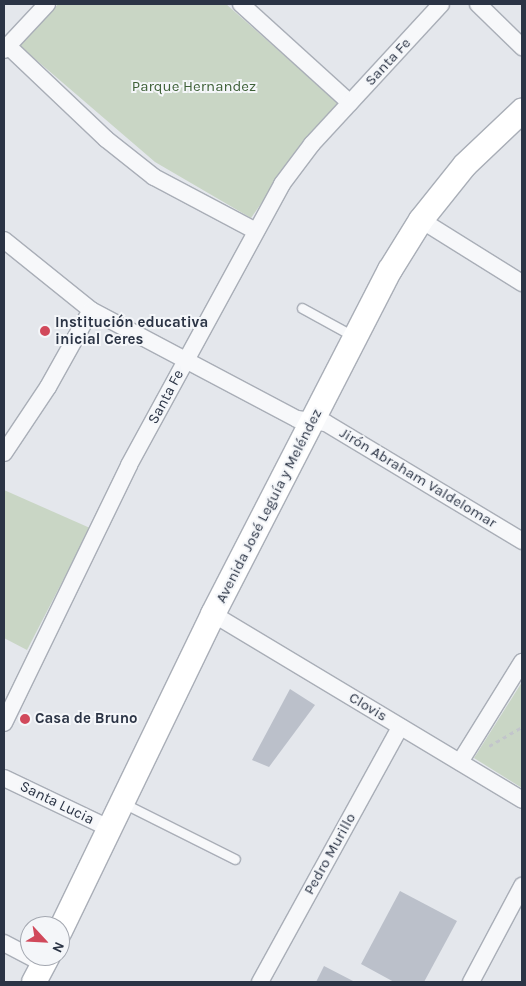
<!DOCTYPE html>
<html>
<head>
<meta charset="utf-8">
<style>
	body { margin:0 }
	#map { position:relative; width:526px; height:986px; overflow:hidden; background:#e4e7ec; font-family:Karla,sans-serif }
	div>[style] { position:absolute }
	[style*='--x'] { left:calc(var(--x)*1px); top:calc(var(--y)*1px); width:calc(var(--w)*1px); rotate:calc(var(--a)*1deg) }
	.green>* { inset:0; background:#c9d6c5 }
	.building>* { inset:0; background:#bbc0ca }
	.path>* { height:2.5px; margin-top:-1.25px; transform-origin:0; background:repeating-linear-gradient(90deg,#c2c5cb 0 4px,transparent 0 8px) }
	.roads { filter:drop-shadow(1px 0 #a9aeb7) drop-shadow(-1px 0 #a9aeb7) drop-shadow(0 1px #a9aeb7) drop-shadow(0 -1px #a9aeb7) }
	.lane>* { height:9px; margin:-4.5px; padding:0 4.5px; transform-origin:4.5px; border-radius:4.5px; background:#f7f8fa }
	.street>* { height:16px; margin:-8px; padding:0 8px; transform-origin:8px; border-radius:8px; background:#f7f8fa }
	.secondary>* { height:24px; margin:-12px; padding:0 12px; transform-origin:12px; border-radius:12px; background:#fff }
	.dots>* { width:14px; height:14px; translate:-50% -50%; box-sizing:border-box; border:2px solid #f4f6f9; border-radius:50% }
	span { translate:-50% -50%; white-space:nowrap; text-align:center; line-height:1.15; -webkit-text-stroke:4px #f4f6f9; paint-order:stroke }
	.street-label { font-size:15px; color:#2b3445 }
	.park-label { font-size:15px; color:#3f6138 }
	.poi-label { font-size:15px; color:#2b3445; font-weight:700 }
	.left { translate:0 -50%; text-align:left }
	.frame { position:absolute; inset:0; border:5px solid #2b3445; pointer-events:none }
	.north { position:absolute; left:20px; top:916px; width:50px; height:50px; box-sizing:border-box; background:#f4f6f9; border:1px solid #a4a8b1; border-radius:50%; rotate:115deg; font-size:14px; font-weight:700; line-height:20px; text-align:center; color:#2b3445 }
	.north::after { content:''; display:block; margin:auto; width:18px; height:22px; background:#d1495b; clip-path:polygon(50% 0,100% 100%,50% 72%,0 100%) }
</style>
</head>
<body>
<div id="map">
	<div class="green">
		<div style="clip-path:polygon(58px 4px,226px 4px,338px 103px,306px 139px,251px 218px,155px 162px,20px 46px)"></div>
		<div style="clip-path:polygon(4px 490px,90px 528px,27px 650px,4px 638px)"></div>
		<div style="clip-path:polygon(522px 682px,522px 788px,474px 758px)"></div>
	</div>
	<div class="building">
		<div style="clip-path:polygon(290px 689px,315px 705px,269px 767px,252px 760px)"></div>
		<div style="clip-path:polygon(400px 891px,457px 921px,424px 982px,394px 982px,361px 964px)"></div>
		<div style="clip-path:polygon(324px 966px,355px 982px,316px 982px)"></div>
	</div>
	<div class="path">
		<div style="--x:489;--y:746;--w:38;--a:-30"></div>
	</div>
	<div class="roads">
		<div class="lane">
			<div style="--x:302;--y:308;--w:60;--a:28.7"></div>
			<div style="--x:123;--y:803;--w:125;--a:26.6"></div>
		</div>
		<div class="street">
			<div style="--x:241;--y:4;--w:147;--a:42.2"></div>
			<div style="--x:478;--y:4;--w:62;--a:44.3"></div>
			<div style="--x:8;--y:46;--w:135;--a:43.5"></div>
			<div style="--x:106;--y:139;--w:61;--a:38.4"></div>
			<div style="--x:154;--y:177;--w:115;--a:27.9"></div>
			<div style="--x:4;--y:50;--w:63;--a:-46.9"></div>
			<div style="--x:421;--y:220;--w:119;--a:32"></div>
			<div style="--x:4;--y:240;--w:112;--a:38.8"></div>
			<div style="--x:91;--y:310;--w:233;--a:27.9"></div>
			<div style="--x:297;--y:419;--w:29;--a:8"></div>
			<div style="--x:326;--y:423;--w:229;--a:31"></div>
			<div style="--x:4;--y:453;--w:79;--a:-56.3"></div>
			<div style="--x:48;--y:387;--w:88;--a:-60.8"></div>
			<div style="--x:213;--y:614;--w:361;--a:31"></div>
			<div style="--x:4;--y:723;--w:287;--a:-64.1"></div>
			<div style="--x:129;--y:465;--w:320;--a:-61.4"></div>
			<div style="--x:282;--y:184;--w:50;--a:-53.1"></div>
			<div style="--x:312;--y:144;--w:190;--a:-47.3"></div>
			<div style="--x:460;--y:762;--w:118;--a:-58.2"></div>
			<div style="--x:4;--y:778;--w:116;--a:25.5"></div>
			<div style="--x:4;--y:943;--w:45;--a:27.7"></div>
			<div style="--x:260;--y:982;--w:291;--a:-61.2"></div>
			<div style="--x:471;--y:982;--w:109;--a:-62"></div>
		</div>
		<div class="secondary">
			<div style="--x:60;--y:931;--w:352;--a:-64.2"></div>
			<div style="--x:213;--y:614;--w:387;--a:-62.8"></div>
			<div style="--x:390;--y:270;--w:59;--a:-58.2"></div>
			<div style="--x:421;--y:220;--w:70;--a:-51.3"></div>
			<div style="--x:465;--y:165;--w:79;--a:-43.5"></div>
			<div style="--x:34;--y:982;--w:30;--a:-62"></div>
		</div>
	</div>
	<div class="dots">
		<div style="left:45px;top:331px;background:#d1495b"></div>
		<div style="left:25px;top:719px;background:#d1495b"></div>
	</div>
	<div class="street-label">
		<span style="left:388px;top:62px;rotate:-47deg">Santa Fe</span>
		<span style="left:166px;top:397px;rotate:-62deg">Santa Fe</span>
		<span style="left:418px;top:478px;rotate:31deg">Jirón Abraham Valdelomar</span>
		<span style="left:269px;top:506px;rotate:-63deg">Avenida José Leguía y Meléndez</span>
		<span style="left:368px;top:707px;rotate:31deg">Clovis</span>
		<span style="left:57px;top:803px;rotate:26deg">Santa Lucia</span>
		<span style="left:330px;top:854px;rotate:-61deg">Pedro Murillo</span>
	</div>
	<div class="park-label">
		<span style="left:194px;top:87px">Parque Hernandez</span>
	</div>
	<div class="poi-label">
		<span class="left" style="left:55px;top:331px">Institución educativa<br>inicial Ceres</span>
		<span class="left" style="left:35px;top:719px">Casa de Bruno</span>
	</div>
	<div class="frame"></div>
	<div class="north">N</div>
</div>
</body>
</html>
